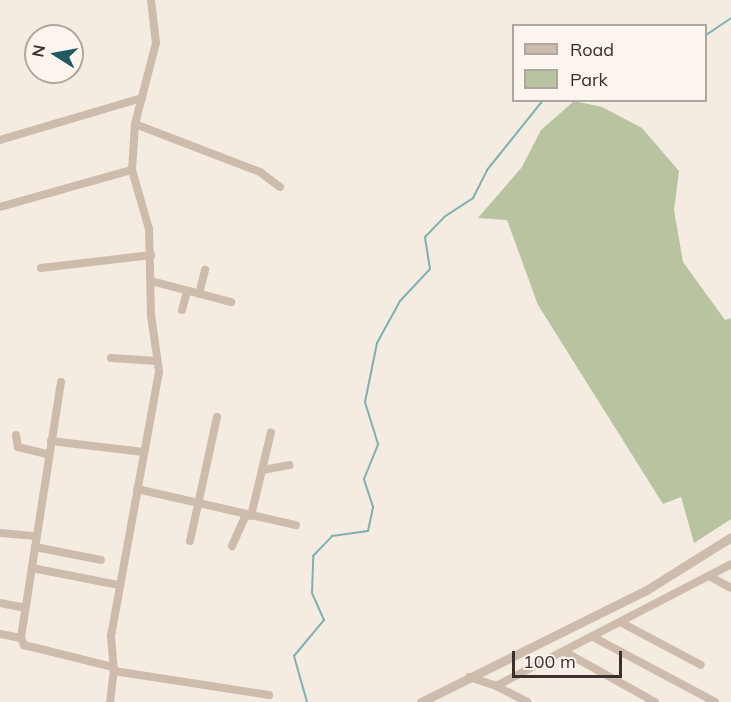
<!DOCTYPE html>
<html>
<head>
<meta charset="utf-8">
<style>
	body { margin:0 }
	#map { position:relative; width:731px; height:702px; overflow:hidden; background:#f4ebe1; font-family:Mulish,sans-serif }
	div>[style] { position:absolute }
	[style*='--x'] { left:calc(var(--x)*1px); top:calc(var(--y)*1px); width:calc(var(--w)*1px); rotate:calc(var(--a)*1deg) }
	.green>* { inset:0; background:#b8c4a0 }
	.stream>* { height:2px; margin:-1px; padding:0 1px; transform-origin:1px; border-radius:1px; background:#7fb0b2 }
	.minor>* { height:8px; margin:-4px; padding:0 4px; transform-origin:4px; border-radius:4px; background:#cdbbac }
	.tertiary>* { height:9px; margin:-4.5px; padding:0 4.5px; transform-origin:4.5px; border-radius:4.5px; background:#cdbbac }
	span { translate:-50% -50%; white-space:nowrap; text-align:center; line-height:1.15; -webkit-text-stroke:4.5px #fbf5ee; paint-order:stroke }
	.legend { position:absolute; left:512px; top:24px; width:195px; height:78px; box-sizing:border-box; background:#fbf5ee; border:2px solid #aea6a0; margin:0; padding:8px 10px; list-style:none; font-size:18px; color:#3b302b }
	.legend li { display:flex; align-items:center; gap:12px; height:30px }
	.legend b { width:30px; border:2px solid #aea6a0 }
	.north { position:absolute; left:24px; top:24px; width:60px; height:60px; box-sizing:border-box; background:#fbf5ee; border:2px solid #aea6a0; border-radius:50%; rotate:281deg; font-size:16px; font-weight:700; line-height:24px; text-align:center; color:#3b302b }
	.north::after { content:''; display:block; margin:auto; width:21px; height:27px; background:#1f5a5e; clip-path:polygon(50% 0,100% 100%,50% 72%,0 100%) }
	.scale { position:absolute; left:512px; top:651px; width:110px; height:27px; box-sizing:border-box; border:3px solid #3b302b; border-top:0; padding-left:8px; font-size:18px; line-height:21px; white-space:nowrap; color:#3b302b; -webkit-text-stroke:4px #fbf5ee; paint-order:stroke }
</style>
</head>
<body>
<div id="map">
	<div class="green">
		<div style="clip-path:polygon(574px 101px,602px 107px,642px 128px,679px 171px,674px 210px,683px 262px,725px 320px,731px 318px,731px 519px,694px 543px,681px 497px,663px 504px,538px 305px,507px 220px,478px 218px,522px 167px,541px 130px)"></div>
	</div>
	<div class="stream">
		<div style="--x:706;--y:35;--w:30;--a:-34"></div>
		<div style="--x:307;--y:702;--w:48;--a:-105.8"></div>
		<div style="--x:294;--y:656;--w:47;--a:-50.2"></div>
		<div style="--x:324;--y:620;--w:30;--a:-114"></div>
		<div style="--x:312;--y:593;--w:37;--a:-88"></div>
		<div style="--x:313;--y:556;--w:28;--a:-46"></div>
		<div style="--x:332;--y:536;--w:36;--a:-8"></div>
		<div style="--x:368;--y:531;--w:25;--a:-78"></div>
		<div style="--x:373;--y:507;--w:29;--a:-108"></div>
		<div style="--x:364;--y:479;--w:38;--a:-68"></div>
		<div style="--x:378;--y:444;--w:44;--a:-107.2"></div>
		<div style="--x:365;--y:402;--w:60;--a:-78.5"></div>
		<div style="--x:377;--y:343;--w:48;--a:-61.3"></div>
		<div style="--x:400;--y:301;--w:44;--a:-46.8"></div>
		<div style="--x:430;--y:269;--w:32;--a:-99"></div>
		<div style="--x:425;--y:237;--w:28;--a:-46"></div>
		<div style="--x:444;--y:217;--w:35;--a:-33"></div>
		<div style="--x:473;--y:198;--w:31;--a:-63"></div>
		<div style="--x:487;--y:170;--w:90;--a:-51.3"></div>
	</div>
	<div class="minor">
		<div style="--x:135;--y:124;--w:134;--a:21"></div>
		<div style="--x:260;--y:172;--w:25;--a:37"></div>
		<div style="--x:0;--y:140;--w:148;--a:-16.5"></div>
		<div style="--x:0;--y:207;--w:137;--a:-15.7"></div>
		<div style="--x:41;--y:268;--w:111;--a:-6.7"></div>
		<div style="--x:151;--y:281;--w:83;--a:14.7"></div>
		<div style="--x:199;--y:294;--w:25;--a:-76"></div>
		<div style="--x:182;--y:310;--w:20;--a:-75"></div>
		<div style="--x:111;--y:358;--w:46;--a:3.7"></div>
		<div style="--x:61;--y:382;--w:259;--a:98.9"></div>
		<div style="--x:21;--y:638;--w:8;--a:67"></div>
		<div style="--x:24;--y:645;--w:92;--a:13.9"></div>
		<div style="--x:16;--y:435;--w:12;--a:81"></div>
		<div style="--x:18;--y:447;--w:32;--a:14"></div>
		<div style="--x:51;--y:441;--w:93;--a:6.8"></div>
		<div style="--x:262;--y:470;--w:28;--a:-10"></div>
		<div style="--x:137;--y:489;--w:163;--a:12.8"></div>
		<div style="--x:251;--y:516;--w:86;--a:-76.6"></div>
		<div style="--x:0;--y:533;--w:36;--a:5"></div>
		<div style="--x:190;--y:541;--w:127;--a:-77.7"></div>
		<div style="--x:232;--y:546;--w:35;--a:-66"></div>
		<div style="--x:35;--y:547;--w:67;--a:11.1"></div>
		<div style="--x:32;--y:568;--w:89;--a:11.1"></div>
		<div style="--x:709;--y:576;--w:25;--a:29"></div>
		<div style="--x:0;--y:603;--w:25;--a:11"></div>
		<div style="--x:622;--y:623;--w:89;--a:28"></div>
		<div style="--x:0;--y:634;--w:21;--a:11"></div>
		<div style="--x:593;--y:637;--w:138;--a:28"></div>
		<div style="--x:565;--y:652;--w:103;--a:29.1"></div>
		<div style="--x:114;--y:671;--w:157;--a:8.8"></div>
		<div style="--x:469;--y:677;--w:28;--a:18"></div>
		<div style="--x:496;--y:686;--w:265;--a:-27.4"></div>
		<div style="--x:496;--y:686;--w:35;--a:27"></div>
		<div style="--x:110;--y:702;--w:31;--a:-83"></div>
		<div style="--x:114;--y:671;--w:35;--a:-95"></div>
		<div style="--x:111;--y:636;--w:269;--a:-79.7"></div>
		<div style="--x:159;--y:371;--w:57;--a:-98.1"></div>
		<div style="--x:151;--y:315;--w:86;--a:-91.3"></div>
		<div style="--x:149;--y:229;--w:61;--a:-106.1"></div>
		<div style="--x:132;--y:170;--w:46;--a:-86.3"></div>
		<div style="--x:135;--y:124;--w:84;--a:-75.5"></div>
		<div style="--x:156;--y:43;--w:43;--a:-96.6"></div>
	</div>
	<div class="tertiary">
		<div style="--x:421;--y:702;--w:250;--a:-26.4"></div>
		<div style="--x:645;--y:591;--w:102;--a:-32.1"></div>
	</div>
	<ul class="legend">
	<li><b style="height:8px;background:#cdbbac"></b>Road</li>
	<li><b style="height:16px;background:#b8c4a0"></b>Park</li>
	</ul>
	<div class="north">N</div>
	<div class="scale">100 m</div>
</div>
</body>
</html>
